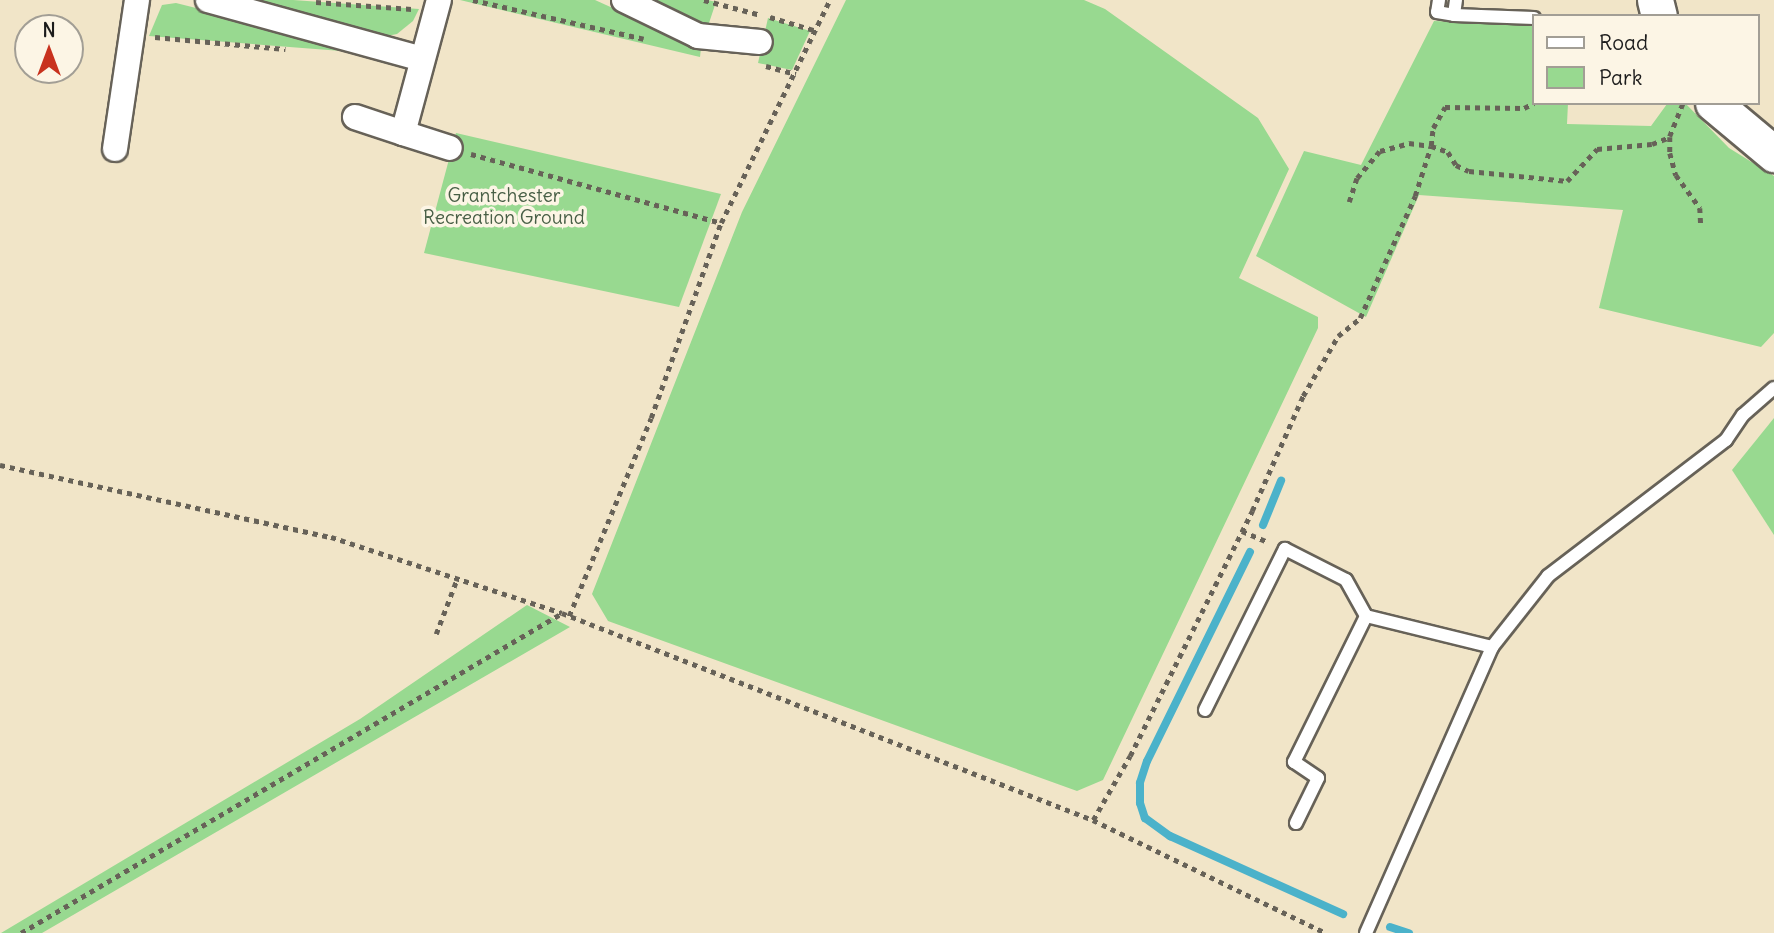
<!DOCTYPE html>
<html>
<head>
<meta charset="utf-8">
<style>
	body { margin:0 }
	#map { position:relative; width:1774px; height:933px; overflow:hidden; background:#f1e5c8; font-family:Delius,sans-serif }
	div>[style] { position:absolute }
	[style*='--x'] { left:calc(var(--x)*1px); top:calc(var(--y)*1px); width:calc(var(--w)*1px); rotate:calc(var(--a)*1deg) }
	.green>* { inset:0; background:#98d990 }
	.stream>* { height:8px; margin:-4px; padding:0 4px; transform-origin:4px; border-radius:4px; background:#4bb2ca }
	.path>* { height:4.5px; margin-top:-2.25px; transform-origin:0; background:repeating-linear-gradient(90deg,#676258 0 5px,transparent 0 10px) }
	.roads { filter:drop-shadow(2px 0 #676258) drop-shadow(-2px 0 #676258) drop-shadow(0 2px #676258) drop-shadow(0 -2px #676258) }
	.lane>* { height:12px; margin:-6px; padding:0 6px; transform-origin:6px; border-radius:6px; background:#fff }
	.street>* { height:24px; margin:-12px; padding:0 12px; transform-origin:12px; border-radius:12px; background:#fff }
	.secondary>* { height:35px; margin:-17.5px; padding:0 17.5px; transform-origin:17.5px; border-radius:17.5px; background:#fff }
	span { translate:-50% -50%; white-space:nowrap; text-align:center; line-height:1.15; -webkit-text-stroke:7px #fcf5e5; paint-order:stroke }
	.park-label { font-size:19px; color:#475e45 }
	.legend { position:absolute; left:1532px; top:14px; width:228px; height:91px; box-sizing:border-box; background:#fcf5e5; border:2px solid #a29e95; margin:0; padding:9px 12px; list-style:none; font-size:21px; color:#1c1c1c }
	.legend li { display:flex; align-items:center; gap:14px; height:35px }
	.legend b { width:35px; border:2px solid #a29e95 }
	.north { position:absolute; left:14px; top:14px; width:70px; height:70px; box-sizing:border-box; background:#fcf5e5; border:2px solid #a29e95; border-radius:50%; rotate:0deg; font-size:19px; font-weight:700; line-height:28px; text-align:center; color:#1c1c1c }
	.north::after { content:''; display:block; margin:auto; width:24px; height:32px; background:#c8321e; clip-path:polygon(50% 0,100% 100%,50% 72%,0 100%) }
</style>
</head>
<body>
<div id="map">
	<div class="green">
		<div style="clip-path:polygon(243px 0,293px 0,419px 9px,413px 21px,397px 34px,382px 37px)"></div>
		<div style="clip-path:polygon(460px 0,595px 0,701px 48px,700px 57px)"></div>
		<div style="clip-path:polygon(636px 0,708px 0,716px 2px,708px 26px,696px 27px)"></div>
		<div style="clip-path:polygon(846px 0,1084px 0,1105px 9px,1258px 118px,1289px 169px,1239px 278px,1318px 317px,1318px 328px,1103px 780px,1077px 791px,608px 621px,592px 594px,742px 212px)"></div>
		<div style="clip-path:polygon(176px 3px,380px 54px,149px 36px,162px 5px)"></div>
		<div style="clip-path:polygon(768px 18px,810px 31px,792px 70px,758px 63px)"></div>
		<div style="clip-path:polygon(1434px 21px,1534px 25px,1534px 103px,1568px 103px,1567px 124px,1651px 126px,1667px 104px,1685px 103px,1729px 148px,1774px 176px,1774px 333px,1761px 347px,1599px 308px,1623px 210px,1419px 195px,1366px 317px,1256px 256px,1304px 151px,1361px 165px)"></div>
		<div style="clip-path:polygon(456px 133px,721px 194px,679px 307px,424px 253px)"></div>
		<div style="clip-path:polygon(1774px 418px,1774px 535px,1732px 470px)"></div>
		<div style="clip-path:polygon(527px 605px,570px 627px,42px 933px,1px 933px,360px 719px)"></div>
	</div>
	<div class="stream">
		<div style="--x:1263;--y:525;--w:48;--a:-67.8"></div>
		<div style="--x:1250;--y:552;--w:233;--a:116.2"></div>
		<div style="--x:1147;--y:761;--w:23;--a:108"></div>
		<div style="--x:1140;--y:783;--w:20;--a:90"></div>
		<div style="--x:1140;--y:803;--w:16;--a:72"></div>
		<div style="--x:1145;--y:818;--w:31;--a:36"></div>
		<div style="--x:1170;--y:836;--w:190;--a:24.3"></div>
		<div style="--x:1390;--y:927;--w:20;--a:18"></div>
	</div>
	<div class="path">
		<div style="--x:473;--y:0;--w:175;--a:12.8"></div>
		<div style="--x:704;--y:0;--w:59;--a:14.7"></div>
		<div style="--x:316;--y:2;--w:96;--a:4.2"></div>
		<div style="--x:770;--y:17;--w:46;--a:16.5"></div>
		<div style="--x:155;--y:37;--w:131;--a:5.3"></div>
		<div style="--x:766;--y:66;--w:31;--a:15"></div>
		<div style="--x:1683;--y:104;--w:35;--a:112"></div>
		<div style="--x:1670;--y:137;--w:16;--a:90"></div>
		<div style="--x:1670;--y:153;--w:23;--a:75"></div>
		<div style="--x:1676;--y:175;--w:41;--a:54"></div>
		<div style="--x:1700;--y:208;--w:19;--a:87"></div>
		<div style="--x:471;--y:154;--w:259;--a:15.4"></div>
		<div style="--x:1349;--y:202;--w:25;--a:-72"></div>
		<div style="--x:1357;--y:178;--w:35;--a:-50"></div>
		<div style="--x:1380;--y:151;--w:30;--a:-15"></div>
		<div style="--x:1409;--y:143;--w:22;--a:8"></div>
		<div style="--x:1431;--y:146;--w:18;--a:-84"></div>
		<div style="--x:1433;--y:128;--w:24;--a:-60"></div>
		<div style="--x:1445;--y:107;--w:79;--a:0.7"></div>
		<div style="--x:1524;--y:108;--w:11;--a:-27"></div>
		<div style="--x:0;--y:465;--w:339;--a:12.3"></div>
		<div style="--x:331;--y:537;--w:243;--a:18.2"></div>
		<div style="--x:562;--y:613;--w:570;--a:21.3"></div>
		<div style="--x:1093;--y:820;--w:259;--a:25.9"></div>
		<div style="--x:1242;--y:531;--w:28;--a:23"></div>
		<div style="--x:569;--y:616;--w:214;--a:-67.5"></div>
		<div style="--x:651;--y:418;--w:207;--a:-70.3"></div>
		<div style="--x:721;--y:223;--w:248;--a:-64"></div>
		<div style="--x:436;--y:634;--w:59;--a:-69.1"></div>
		<div style="--x:1093;--y:820;--w:74;--a:-60"></div>
		<div style="--x:1130;--y:756;--w:274;--a:-63.5"></div>
		<div style="--x:1252;--y:511;--w:126;--a:-66.1"></div>
		<div style="--x:1303;--y:396;--w:69;--a:-59.7"></div>
		<div style="--x:1338;--y:336;--w:28;--a:-39"></div>
		<div style="--x:1360;--y:318;--w:134;--a:-65.7"></div>
		<div style="--x:1415;--y:196;--w:52;--a:-72.3"></div>
		<div style="--x:1431;--y:146;--w:18;--a:19"></div>
		<div style="--x:1448;--y:152;--w:15;--a:58"></div>
		<div style="--x:1456;--y:165;--w:14;--a:25"></div>
		<div style="--x:1469;--y:171;--w:99;--a:5.8"></div>
		<div style="--x:1567;--y:181;--w:44;--a:-46.8"></div>
		<div style="--x:1597;--y:149;--w:55;--a:-5.2"></div>
		<div style="--x:1652;--y:144;--w:19;--a:-21"></div>
		<div style="--x:21;--y:933;--w:629;--a:-30.6"></div>
	</div>
	<div class="roads">
		<div class="lane">
			<div style="--x:1439;--y:0;--w:12;--a:99"></div>
			<div style="--x:1437;--y:12;--w:17;--a:10"></div>
			<div style="--x:1456;--y:0;--w:15;--a:98"></div>
			<div style="--x:1454;--y:15;--w:80;--a:2.1"></div>
			<div style="--x:1205;--y:710;--w:180;--a:-63.6"></div>
			<div style="--x:1285;--y:549;--w:68;--a:26.9"></div>
			<div style="--x:1346;--y:580;--w:41;--a:60.9"></div>
			<div style="--x:1296;--y:823;--w:50;--a:-63.9"></div>
			<div style="--x:1318;--y:778;--w:29;--a:-146"></div>
			<div style="--x:1294;--y:762;--w:163;--a:-63.7"></div>
			<div style="--x:1366;--y:616;--w:130;--a:13.8"></div>
			<div style="--x:1366;--y:933;--w:313;--a:-66.2"></div>
			<div style="--x:1492;--y:647;--w:90;--a:-51.7"></div>
			<div style="--x:1548;--y:576;--w:224;--a:-37.4"></div>
			<div style="--x:1726;--y:440;--w:30;--a:-56"></div>
			<div style="--x:1743;--y:415;--w:41;--a:-41.1"></div>
		</div>
		<div class="street">
			<div style="--x:208;--y:0;--w:222;--a:15.4"></div>
			<div style="--x:624;--y:0;--w:82;--a:25.9"></div>
			<div style="--x:698;--y:36;--w:62;--a:5.5"></div>
			<div style="--x:355;--y:117;--w:51;--a:18.4"></div>
			<div style="--x:403;--y:133;--w:138;--a:-74.9"></div>
			<div style="--x:403;--y:133;--w:49;--a:17.7"></div>
			<div style="--x:115;--y:149;--w:151;--a:-81.6"></div>
		</div>
		<div class="secondary">
			<div style="--x:1655;--y:0;--w:16;--a:76"></div>
			<div style="--x:1713;--y:103;--w:80;--a:39.9"></div>
		</div>
	</div>
	<div class="park-label">
		<span style="left:504px;top:207px">Grantchester<br>Recreation Ground</span>
	</div>
	<ul class="legend">
	<li><b style="height:9px;background:#fff"></b>Road</li>
	<li><b style="height:19px;background:#98d990"></b>Park</li>
	</ul>
	<div class="north">N</div>
</div>
</body>
</html>
